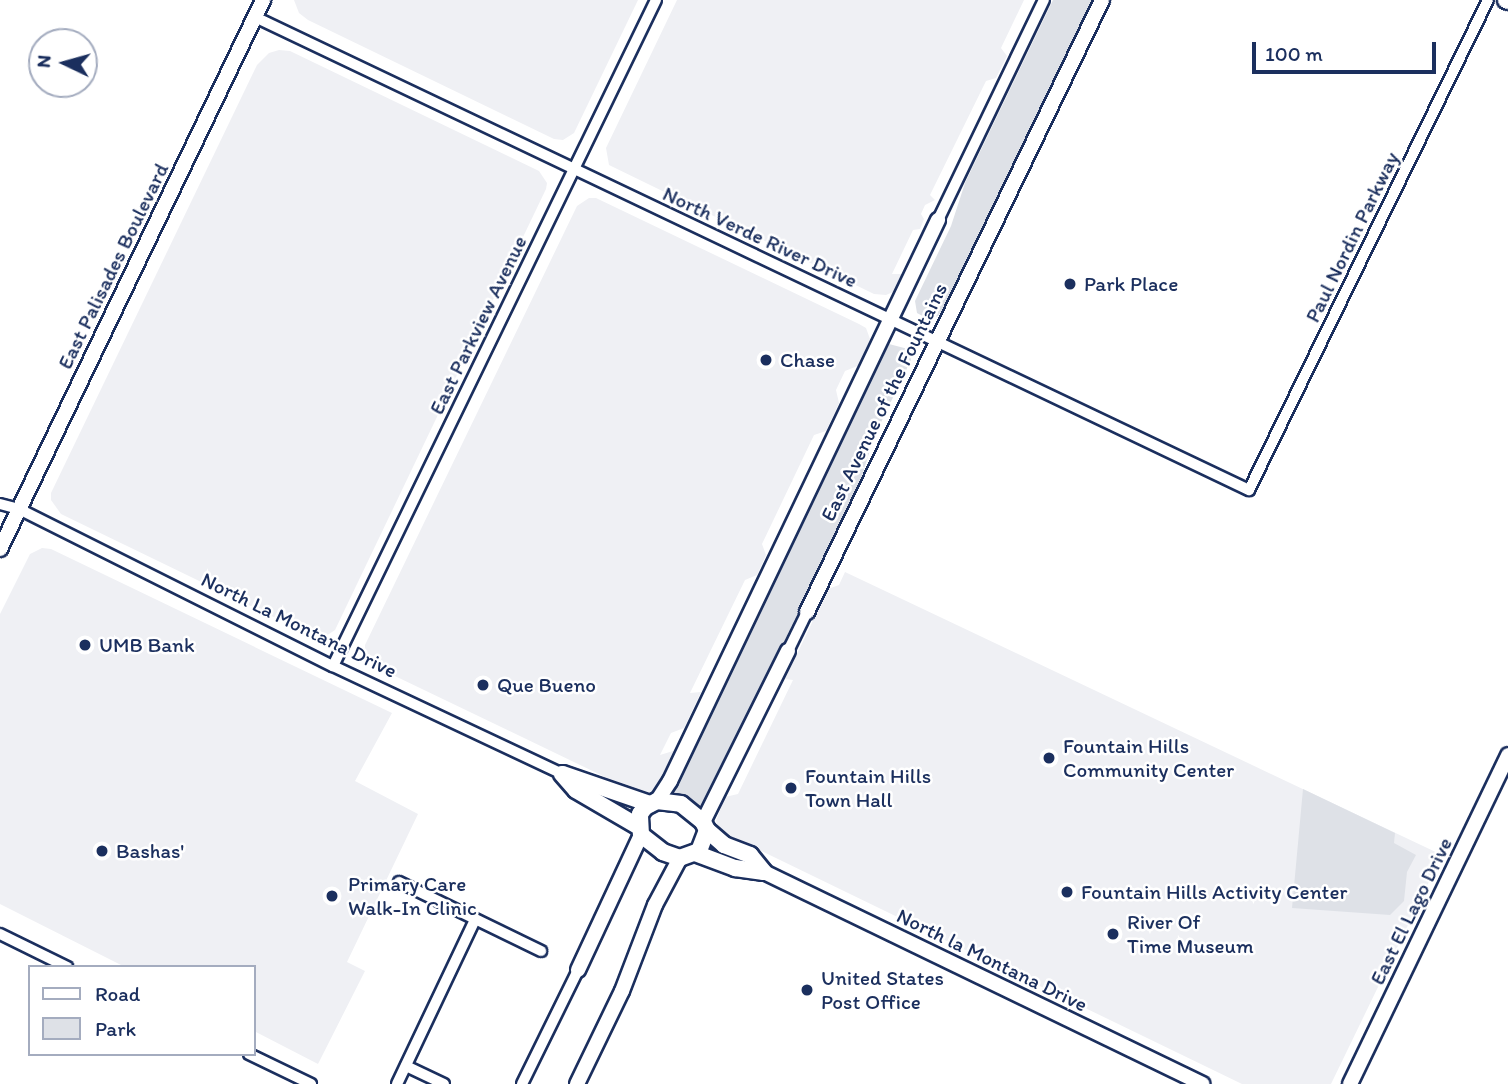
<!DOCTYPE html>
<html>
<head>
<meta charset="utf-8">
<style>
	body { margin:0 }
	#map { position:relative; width:1508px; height:1084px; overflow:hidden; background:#fff; font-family:Itim,sans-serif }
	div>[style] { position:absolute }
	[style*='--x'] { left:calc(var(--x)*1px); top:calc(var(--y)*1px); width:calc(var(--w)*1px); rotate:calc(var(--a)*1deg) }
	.built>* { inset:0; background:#eff0f4 }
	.green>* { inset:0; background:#dee1e7 }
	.roads { filter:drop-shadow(2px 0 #1b2f5e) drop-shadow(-2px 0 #1b2f5e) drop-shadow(0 2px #1b2f5e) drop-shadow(0 -2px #1b2f5e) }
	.minor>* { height:10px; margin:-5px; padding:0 5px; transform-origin:5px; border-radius:5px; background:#fff }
	.tertiary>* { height:14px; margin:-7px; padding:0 7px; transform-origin:7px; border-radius:7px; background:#fff }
	.secondary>* { height:16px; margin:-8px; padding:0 8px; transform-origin:8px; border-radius:8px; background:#fff }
	.dots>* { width:19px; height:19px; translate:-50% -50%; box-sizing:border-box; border:4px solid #fff; border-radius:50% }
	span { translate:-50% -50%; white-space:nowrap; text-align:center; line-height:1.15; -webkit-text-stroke:5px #fff; paint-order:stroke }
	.street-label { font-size:21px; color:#1b2f5e }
	.poi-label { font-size:21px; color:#1b2f5e }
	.left { translate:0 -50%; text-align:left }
	.legend { position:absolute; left:28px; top:965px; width:228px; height:91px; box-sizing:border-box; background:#fff; border:2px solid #a4acbf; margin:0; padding:9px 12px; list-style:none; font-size:21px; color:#1b2f5e }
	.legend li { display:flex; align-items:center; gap:14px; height:35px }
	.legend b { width:35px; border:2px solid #a4acbf }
	.north { position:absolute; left:28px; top:28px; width:70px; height:70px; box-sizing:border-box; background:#fff; border:2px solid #a4acbf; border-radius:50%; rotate:275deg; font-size:19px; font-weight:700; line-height:28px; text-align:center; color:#1b2f5e }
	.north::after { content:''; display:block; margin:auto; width:24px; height:32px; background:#1b2f5e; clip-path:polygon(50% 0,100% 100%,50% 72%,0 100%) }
	.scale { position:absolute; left:1252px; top:42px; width:184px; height:32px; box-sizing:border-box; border:4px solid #1b2f5e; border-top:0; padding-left:9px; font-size:21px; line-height:24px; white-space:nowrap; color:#1b2f5e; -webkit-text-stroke:5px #fff; paint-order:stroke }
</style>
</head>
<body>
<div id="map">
	<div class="built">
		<div style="clip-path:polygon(294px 0,638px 0,574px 133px,563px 140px,554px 139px,308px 20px,299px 13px)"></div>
		<div style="clip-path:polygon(677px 0,1024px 0,1001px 48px,1007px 56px,996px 78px,986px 81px,930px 195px,935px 200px,925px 205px,921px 214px,924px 219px,920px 229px,913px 230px,892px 274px,903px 274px,893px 292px,886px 295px,874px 294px,609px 165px,606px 148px)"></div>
		<div style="clip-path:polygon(279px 50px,290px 51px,539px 171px,547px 183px,546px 189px,335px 630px,323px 638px,315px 637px,61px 514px,51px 500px,51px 493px,257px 65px,269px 53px)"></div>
		<div style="clip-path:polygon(589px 198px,596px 198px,859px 324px,866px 328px,870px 339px,860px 365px,845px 371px,836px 390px,839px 403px,826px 431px,814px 435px,762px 544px,766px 555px,757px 575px,745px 580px,690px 693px,701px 692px,684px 728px,671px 733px,660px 755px,673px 751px,676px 753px,659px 787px,646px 796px,623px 790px,603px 776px,372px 665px,365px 653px,365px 645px,577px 206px)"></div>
		<div style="clip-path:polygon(42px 548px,51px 549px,392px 713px,355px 781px,418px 814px,347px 962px,365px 971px,318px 1064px,254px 1031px,254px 967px,125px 967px,0 904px,0 614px,30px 554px)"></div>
		<div style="clip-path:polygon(845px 572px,1442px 855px,1331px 1084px,1242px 1084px,720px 831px,716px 821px,725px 797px,738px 794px,793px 680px,785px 679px,828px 589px,839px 585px)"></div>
	</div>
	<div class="green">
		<div style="clip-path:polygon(1053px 0,1092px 0,944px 308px,938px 316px,928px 319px,917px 313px,915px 301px,951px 226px,965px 183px)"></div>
		<div style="clip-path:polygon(889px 344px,908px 349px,911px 360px,874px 437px,861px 479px,704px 811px,687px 799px,667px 794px,675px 783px)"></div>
		<div style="clip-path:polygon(1303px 789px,1395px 833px,1394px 843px,1416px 855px,1407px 872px,1404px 901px,1390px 915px,1292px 908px)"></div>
	</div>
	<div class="roads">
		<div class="minor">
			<div style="--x:255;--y:17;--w:1101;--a:25.45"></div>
			<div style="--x:1249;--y:490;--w:545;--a:-64"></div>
			<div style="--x:938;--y:220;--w:244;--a:-64.3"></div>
			<div style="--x:0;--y:504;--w:20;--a:15"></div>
			<div style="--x:19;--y:509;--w:351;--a:26.6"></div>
			<div style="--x:333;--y:666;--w:253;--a:25.2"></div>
			<div style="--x:788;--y:651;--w:43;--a:-64"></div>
			<div style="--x:333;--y:666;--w:740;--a:-64.13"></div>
			<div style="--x:399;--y:882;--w:158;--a:25.9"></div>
			<div style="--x:0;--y:934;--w:75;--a:26.2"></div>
			<div style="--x:249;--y:1054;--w:69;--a:25.8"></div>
			<div style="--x:406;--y:1066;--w:42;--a:25.3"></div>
			<div style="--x:397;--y:1084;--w:182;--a:-64.6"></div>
			<div style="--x:522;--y:1084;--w:127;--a:-63.8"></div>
		</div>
		<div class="tertiary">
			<div style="--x:0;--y:549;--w:609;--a:-64.4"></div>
			<div style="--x:807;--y:612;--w:679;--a:-64.26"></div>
			<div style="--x:657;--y:801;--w:24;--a:-57"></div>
			<div style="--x:670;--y:781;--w:622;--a:-64.47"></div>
			<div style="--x:703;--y:822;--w:191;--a:-63.6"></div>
			<div style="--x:764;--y:872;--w:487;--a:25.8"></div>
			<div style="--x:578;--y:970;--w:149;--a:-65"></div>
			<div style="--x:577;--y:1084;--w:103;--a:-64.2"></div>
			<div style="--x:622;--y:991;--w:92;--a:-69"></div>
			<div style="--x:655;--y:905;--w:53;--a:-62"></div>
			<div style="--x:1350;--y:1084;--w:365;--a:-64.3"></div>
		</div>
		<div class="secondary">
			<div style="--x:1506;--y:0;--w:2;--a:27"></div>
			<div style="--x:562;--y:774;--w:21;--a:49"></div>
			<div style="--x:576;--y:790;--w:73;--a:30.4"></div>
			<div style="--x:563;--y:774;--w:92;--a:19"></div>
			<div style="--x:657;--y:801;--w:24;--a:7"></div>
			<div style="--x:681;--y:804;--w:28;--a:39"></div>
			<div style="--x:703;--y:822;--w:9;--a:63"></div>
			<div style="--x:707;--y:830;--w:22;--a:111"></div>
			<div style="--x:699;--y:851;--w:20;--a:160"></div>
			<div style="--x:680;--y:858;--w:18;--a:-161"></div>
			<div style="--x:663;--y:852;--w:28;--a:-142"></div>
			<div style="--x:641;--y:835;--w:21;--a:-93"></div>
			<div style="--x:640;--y:814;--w:9;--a:-54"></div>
			<div style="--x:645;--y:807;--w:13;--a:-27"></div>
			<div style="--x:707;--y:830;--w:23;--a:41"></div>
			<div style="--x:724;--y:845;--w:28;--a:21"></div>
			<div style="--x:750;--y:855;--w:22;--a:51"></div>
			<div style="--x:695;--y:853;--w:43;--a:20.6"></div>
			<div style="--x:735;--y:868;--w:29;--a:8"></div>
		</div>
	</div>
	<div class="dots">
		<div style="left:1070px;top:284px;background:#1b2f5e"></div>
		<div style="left:766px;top:360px;background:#1b2f5e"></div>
		<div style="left:85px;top:645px;background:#1b2f5e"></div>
		<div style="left:483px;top:685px;background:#1b2f5e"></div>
		<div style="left:1049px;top:758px;background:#1b2f5e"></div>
		<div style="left:791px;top:788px;background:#1b2f5e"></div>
		<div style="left:102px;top:851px;background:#1b2f5e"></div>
		<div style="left:1067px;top:892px;background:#1b2f5e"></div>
		<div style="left:332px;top:896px;background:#1b2f5e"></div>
		<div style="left:1113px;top:934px;background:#1b2f5e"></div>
		<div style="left:807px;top:990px;background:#1b2f5e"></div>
	</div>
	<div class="street-label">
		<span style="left:760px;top:237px;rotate:25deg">North Verde River Drive</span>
		<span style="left:1352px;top:237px;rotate:-64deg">Paul Nordin Parkway</span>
		<span style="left:113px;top:266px;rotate:-64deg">East Palisades Boulevard</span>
		<span style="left:478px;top:325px;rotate:-64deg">East Parkview Avenue</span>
		<span style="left:884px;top:402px;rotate:-64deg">East Avenue of the Fountains</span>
		<span style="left:299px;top:625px;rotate:26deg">North La Montana Drive</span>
		<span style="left:1411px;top:911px;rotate:-64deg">East El Lago Drive</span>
		<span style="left:992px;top:960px;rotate:26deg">North la Montana Drive</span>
	</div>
	<div class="poi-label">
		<span class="left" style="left:1084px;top:284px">Park Place</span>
		<span class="left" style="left:780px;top:360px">Chase</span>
		<span class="left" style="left:99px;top:645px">UMB Bank</span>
		<span class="left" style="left:497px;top:685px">Que Bueno</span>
		<span class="left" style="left:1063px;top:758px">Fountain Hills<br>Community Center</span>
		<span class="left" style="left:805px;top:788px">Fountain Hills<br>Town Hall</span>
		<span class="left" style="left:116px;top:851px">Bashas'</span>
		<span class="left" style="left:348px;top:896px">Primary Care<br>Walk-In Clinic</span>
		<span class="left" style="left:1081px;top:892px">Fountain Hills Activity Center</span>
		<span class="left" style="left:1127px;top:934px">River Of<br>Time Museum</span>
		<span class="left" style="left:821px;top:990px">United States<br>Post Office</span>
	</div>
	<ul class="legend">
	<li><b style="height:9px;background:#fff"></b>Road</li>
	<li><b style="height:19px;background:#dee1e7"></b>Park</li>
	</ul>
	<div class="north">N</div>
	<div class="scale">100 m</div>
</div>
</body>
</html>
